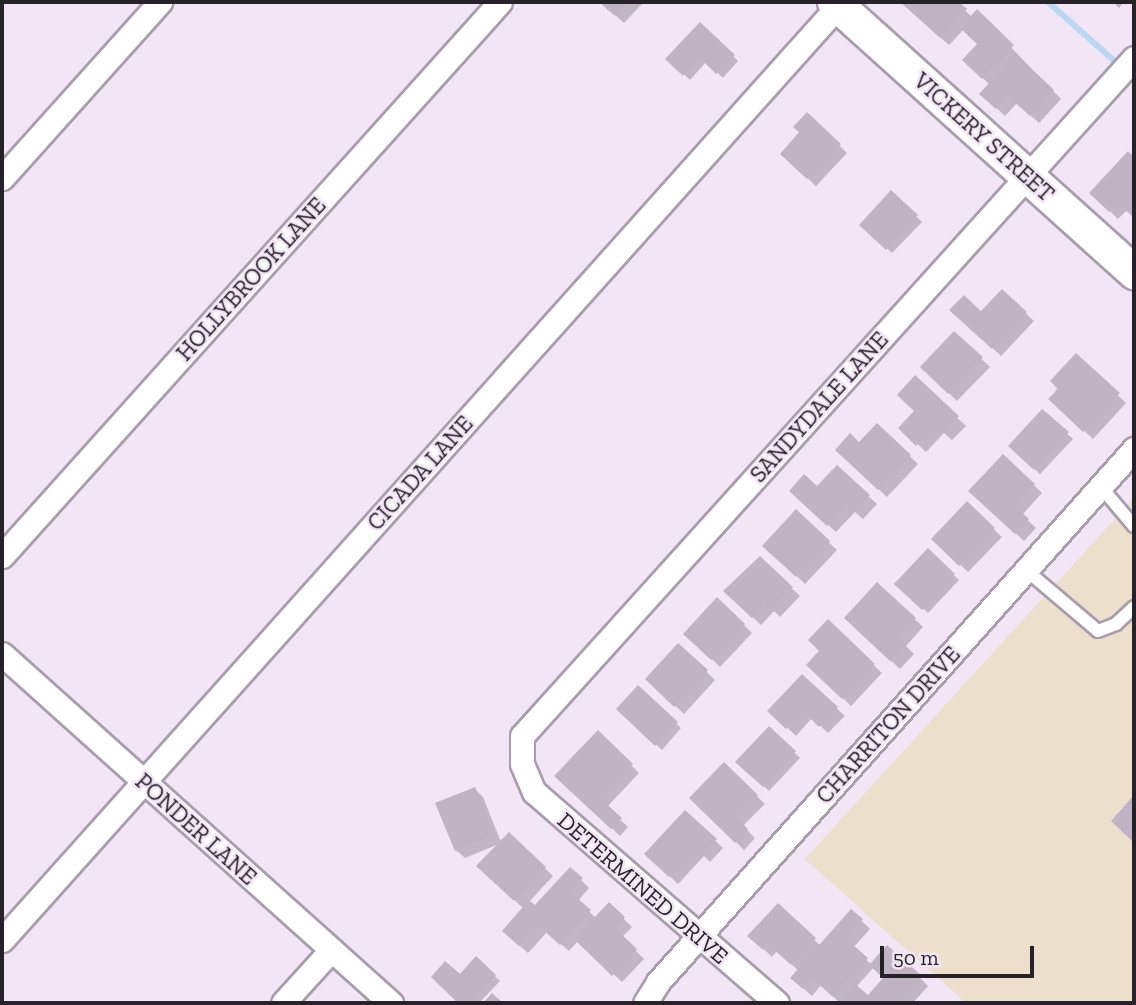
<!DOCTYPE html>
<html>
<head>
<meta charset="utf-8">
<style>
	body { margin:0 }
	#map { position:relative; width:1136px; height:1005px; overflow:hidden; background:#f2e5f6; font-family:"Zilla Slab",serif }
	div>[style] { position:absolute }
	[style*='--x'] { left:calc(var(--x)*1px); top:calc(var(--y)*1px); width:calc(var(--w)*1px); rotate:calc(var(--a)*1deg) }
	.education>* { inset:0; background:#ecdfcb }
	.shadow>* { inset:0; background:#0003 }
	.stream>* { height:6px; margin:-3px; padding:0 3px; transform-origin:3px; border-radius:3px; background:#bbd7f4 }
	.building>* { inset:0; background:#c0b4c4 }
	.roads { filter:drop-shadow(2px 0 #a99cac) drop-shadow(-2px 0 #a99cac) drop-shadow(0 2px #a99cac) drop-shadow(0 -2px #a99cac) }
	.lane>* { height:12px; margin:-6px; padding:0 6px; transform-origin:6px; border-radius:6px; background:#fff }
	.street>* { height:23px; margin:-11.5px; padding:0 11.5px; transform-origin:11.5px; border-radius:11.5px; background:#fff }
	.secondary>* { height:33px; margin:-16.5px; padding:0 16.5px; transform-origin:16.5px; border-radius:16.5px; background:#fff }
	span { translate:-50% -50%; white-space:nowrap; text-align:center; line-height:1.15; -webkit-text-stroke:5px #f2e5f6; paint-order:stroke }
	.street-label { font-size:23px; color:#272229 }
	.frame { position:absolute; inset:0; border:4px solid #272229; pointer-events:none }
	.scale { position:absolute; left:880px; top:946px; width:154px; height:32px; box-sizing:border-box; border:4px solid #272229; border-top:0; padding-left:9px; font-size:21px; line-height:24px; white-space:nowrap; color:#272229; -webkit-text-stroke:5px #f2e5f6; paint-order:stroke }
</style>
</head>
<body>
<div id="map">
	<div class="education">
		<div style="clip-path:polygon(1134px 498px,1134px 1003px,966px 1003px,805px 859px)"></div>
	</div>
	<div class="shadow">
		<div style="clip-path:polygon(601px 2px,644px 2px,624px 23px)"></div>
		<div style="clip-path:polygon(900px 2px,956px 2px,972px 17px,977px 12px,1061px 99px,1039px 123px,1017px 103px,1005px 116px,982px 94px,990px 85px,964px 60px,979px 44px,964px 29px,949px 45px)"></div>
		<div style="clip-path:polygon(1113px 2px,1124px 2px,1119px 8px)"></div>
		<div style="clip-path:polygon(700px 24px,738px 61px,723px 78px,706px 62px,690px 80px,668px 59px)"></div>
		<div style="clip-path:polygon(807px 114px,847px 153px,816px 186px,782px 154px,802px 133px)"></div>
		<div style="clip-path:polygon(1128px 153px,1134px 159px,1134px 216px,1127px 210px,1118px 219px,1091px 193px)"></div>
		<div style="clip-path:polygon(891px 193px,922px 222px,892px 253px,861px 224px)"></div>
		<div style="clip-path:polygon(1002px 291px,1034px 321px,1001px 356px,952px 310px,981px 313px)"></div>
		<div style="clip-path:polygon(954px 333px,990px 367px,957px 401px,922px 367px)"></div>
		<div style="clip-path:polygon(1076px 355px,1126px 403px,1093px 439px,1051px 399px)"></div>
		<div style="clip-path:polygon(915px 378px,966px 426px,952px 440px,944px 433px,926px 452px,900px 428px,916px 412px)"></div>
		<div style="clip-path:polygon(1043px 411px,1073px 439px,1040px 474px,1010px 446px)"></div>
		<div style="clip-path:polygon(877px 425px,918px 464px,887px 497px,838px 450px,859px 444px)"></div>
		<div style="clip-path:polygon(1003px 456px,1042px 493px,1022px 515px,1036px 528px,1024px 541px,971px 491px)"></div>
		<div style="clip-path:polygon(817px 489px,868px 496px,877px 504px,863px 519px,855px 512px,836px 532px,800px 499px)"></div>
		<div style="clip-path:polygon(967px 504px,1002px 537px,968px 572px,933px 539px)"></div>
		<div style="clip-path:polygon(796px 512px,837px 550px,805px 584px,765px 546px)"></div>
		<div style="clip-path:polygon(928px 551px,959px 580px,928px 613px,897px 584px)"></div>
		<div style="clip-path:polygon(760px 559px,800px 596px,780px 617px,774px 611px,761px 625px,725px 591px)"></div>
		<div style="clip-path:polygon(877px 584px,923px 627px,906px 646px,914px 654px,900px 669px,854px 626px)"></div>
		<div style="clip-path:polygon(717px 599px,752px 633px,720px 667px,685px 633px)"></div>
		<div style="clip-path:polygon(828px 621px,882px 673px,851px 706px,808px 665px,821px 651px)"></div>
		<div style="clip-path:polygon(678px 645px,715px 680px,684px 714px,647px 679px)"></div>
		<div style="clip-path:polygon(802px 676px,845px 716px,828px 733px,812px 718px,796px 736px,770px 711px)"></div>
		<div style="clip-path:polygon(638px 687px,681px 728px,662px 750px,618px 709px)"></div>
		<div style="clip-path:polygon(769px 728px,800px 758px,769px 791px,738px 762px)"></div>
		<div style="clip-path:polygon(598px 733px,639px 773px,607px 807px,628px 827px,620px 836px,557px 776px)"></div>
		<div style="clip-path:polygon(724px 764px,765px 804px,743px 826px,755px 838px,744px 850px,692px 798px)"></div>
		<div style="clip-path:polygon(475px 789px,483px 797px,501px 842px,509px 834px,553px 876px,529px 902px,535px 908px,570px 869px,589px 888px,578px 901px,596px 918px,609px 905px,632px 927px,622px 937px,644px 959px,622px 982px,578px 941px,569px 951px,547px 932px,528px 953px,512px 939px,524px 909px,479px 866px,499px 844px,465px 858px,456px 850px)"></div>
		<div style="clip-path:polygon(685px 812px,723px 848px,710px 862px,704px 856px,678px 884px,646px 854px)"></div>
		<div style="clip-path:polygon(evenodd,778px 906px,821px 946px,851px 911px,870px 929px,853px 948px,872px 965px,920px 978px,928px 986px,913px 1003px,840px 1003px,821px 985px,812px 996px,792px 978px,799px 971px,777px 951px,772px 957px,750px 936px,778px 906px,874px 967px,885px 978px,868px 997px,856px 987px,874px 967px)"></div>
		<div style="clip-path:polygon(477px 959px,500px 981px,479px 1003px,461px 1003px,433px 977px,460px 977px)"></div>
	</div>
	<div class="stream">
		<div style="--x:1048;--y:2;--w:96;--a:41.6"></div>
	</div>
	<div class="building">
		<div style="clip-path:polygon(599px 2px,628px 2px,615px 16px)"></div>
		<div style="clip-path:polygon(901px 2px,959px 2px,967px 9px,940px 38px)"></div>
		<div style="clip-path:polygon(977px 9px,1014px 45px,982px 79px,962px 60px,977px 44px,960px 28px)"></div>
		<div style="clip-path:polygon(700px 22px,735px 55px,716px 74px,700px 58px,683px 76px,665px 59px)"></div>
		<div style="clip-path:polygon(1016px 54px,1054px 90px,1030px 116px,1008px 96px,996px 109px,979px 94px)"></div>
		<div style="clip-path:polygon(807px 112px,841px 144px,807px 179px,780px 154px,799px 132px,793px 127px)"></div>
		<div style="clip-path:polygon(1128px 151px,1134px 157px,1134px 218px,1118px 203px,1109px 212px,1089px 193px)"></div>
		<div style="clip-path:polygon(891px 190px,918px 215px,886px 250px,859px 225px)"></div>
		<div style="clip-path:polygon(1002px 289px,1027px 312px,992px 349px,949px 310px,964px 295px,981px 311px)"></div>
		<div style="clip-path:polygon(954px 331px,983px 357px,948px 394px,920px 367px)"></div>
		<div style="clip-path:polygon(1076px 353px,1120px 393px,1083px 432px,1048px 399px,1058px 389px,1050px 381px)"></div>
		<div style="clip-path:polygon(915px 375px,959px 416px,943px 433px,935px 426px,916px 446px,898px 428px,914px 411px,897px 395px)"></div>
		<div style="clip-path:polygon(1042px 409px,1069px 432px,1034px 470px,1008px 446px)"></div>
		<div style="clip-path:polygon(877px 423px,911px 455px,878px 490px,835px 450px,850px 433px,859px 442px)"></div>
		<div style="clip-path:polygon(1003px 454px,1035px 484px,1015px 506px,1029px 519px,1015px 534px,968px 491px)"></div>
		<div style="clip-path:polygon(837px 465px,870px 495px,853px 512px,846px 505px,827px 526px,789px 491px,804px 474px,817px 486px)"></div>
		<div style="clip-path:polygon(967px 501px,995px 528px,959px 566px,931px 539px)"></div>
		<div style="clip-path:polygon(796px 509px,830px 541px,796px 577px,762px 546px)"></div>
		<div style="clip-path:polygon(928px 548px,955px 574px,922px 610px,894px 584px)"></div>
		<div style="clip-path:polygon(760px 556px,793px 587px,771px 610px,764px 604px,752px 618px,723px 591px)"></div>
		<div style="clip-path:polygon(877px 582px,916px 618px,899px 637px,907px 645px,891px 662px,844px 618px)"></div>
		<div style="clip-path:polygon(717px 597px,745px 624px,711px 660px,683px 634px)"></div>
		<div style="clip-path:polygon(828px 619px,875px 664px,842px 699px,806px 665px,819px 651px,808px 640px)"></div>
		<div style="clip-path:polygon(678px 643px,708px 670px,674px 707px,645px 679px)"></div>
		<div style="clip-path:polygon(802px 674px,838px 707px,819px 727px,803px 711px,786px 729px,767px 711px)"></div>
		<div style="clip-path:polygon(638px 685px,678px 722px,655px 746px,616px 709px)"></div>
		<div style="clip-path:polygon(769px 726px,796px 751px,763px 787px,735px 762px)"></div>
		<div style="clip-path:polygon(598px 730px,633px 764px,600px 798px,622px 818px,611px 829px,554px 776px)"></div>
		<div style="clip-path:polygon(724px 762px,758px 795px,736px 817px,748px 829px,735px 843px,689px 798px)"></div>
		<div style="clip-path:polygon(475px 787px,495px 835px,455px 851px,435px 803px)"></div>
		<div style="clip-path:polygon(1134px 795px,1134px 843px,1111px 821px)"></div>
		<div style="clip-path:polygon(685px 810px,717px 839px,701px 856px,695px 850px,669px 877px,644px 854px)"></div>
		<div style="clip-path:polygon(509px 832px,546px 867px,514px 901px,476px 866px)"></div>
		<div style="clip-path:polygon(570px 867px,583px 878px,570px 892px,591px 910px,560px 945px,538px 925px,519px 946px,502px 931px,529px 900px,535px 905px)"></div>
		<div style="clip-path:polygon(609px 902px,625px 917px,615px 928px,637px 949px,612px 976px,574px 939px)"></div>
		<div style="clip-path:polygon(778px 903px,816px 938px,791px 965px,768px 944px,763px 950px,747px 936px)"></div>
		<div style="clip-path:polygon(851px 909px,863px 919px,846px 939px,868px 958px,833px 997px,812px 978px,803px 989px,790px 978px)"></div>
		<div style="clip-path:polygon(887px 945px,922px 976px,898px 1003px,838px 1003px,855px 984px,868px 995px,883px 978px,869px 965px)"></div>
		<div style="clip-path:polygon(476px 956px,496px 975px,470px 1003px,458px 1003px,431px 977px,445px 961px,460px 974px)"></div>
		<div style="clip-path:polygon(492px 993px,503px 1003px,483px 1003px)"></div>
	</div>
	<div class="roads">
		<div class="lane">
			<div style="--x:1101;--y:487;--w:51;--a:49.8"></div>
			<div style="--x:1026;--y:570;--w:94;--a:40.3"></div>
			<div style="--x:1098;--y:631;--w:19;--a:-21"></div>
			<div style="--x:1116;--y:624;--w:25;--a:-43"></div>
		</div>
		<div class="street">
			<div style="--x:2;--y:178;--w:237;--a:-48.1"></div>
			<div style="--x:2;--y:556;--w:745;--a:-48.05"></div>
			<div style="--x:2;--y:654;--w:523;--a:41.9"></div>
			<div style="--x:2;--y:940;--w:1255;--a:-48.17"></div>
			<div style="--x:283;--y:1003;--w:72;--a:-47.8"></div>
			<div style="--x:645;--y:1003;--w:25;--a:-58"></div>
			<div style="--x:658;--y:982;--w:715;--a:-48.23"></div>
			<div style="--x:777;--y:1003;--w:322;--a:-139"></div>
			<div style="--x:534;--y:792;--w:30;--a:-113"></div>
			<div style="--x:522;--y:764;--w:28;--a:-90"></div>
			<div style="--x:522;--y:736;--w:913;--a:-47.93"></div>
		</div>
		<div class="secondary">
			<div style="--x:834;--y:2;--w:404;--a:42"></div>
		</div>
	</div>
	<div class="street-label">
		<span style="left:984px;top:137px;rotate:42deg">VICKERY STREET</span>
		<span style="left:251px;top:279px;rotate:-48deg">HOLLYBROOK LANE</span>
		<span style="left:819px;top:407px;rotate:-48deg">SANDYDALE LANE</span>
		<span style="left:420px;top:473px;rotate:-48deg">CICADA LANE</span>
		<span style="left:888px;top:725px;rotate:-48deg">CHARRITON DRIVE</span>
		<span style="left:196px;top:829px;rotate:42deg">PONDER LANE</span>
		<span style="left:643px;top:888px;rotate:41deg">DETERMINED DRIVE</span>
	</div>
	<div class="frame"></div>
	<div class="scale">50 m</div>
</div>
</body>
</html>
